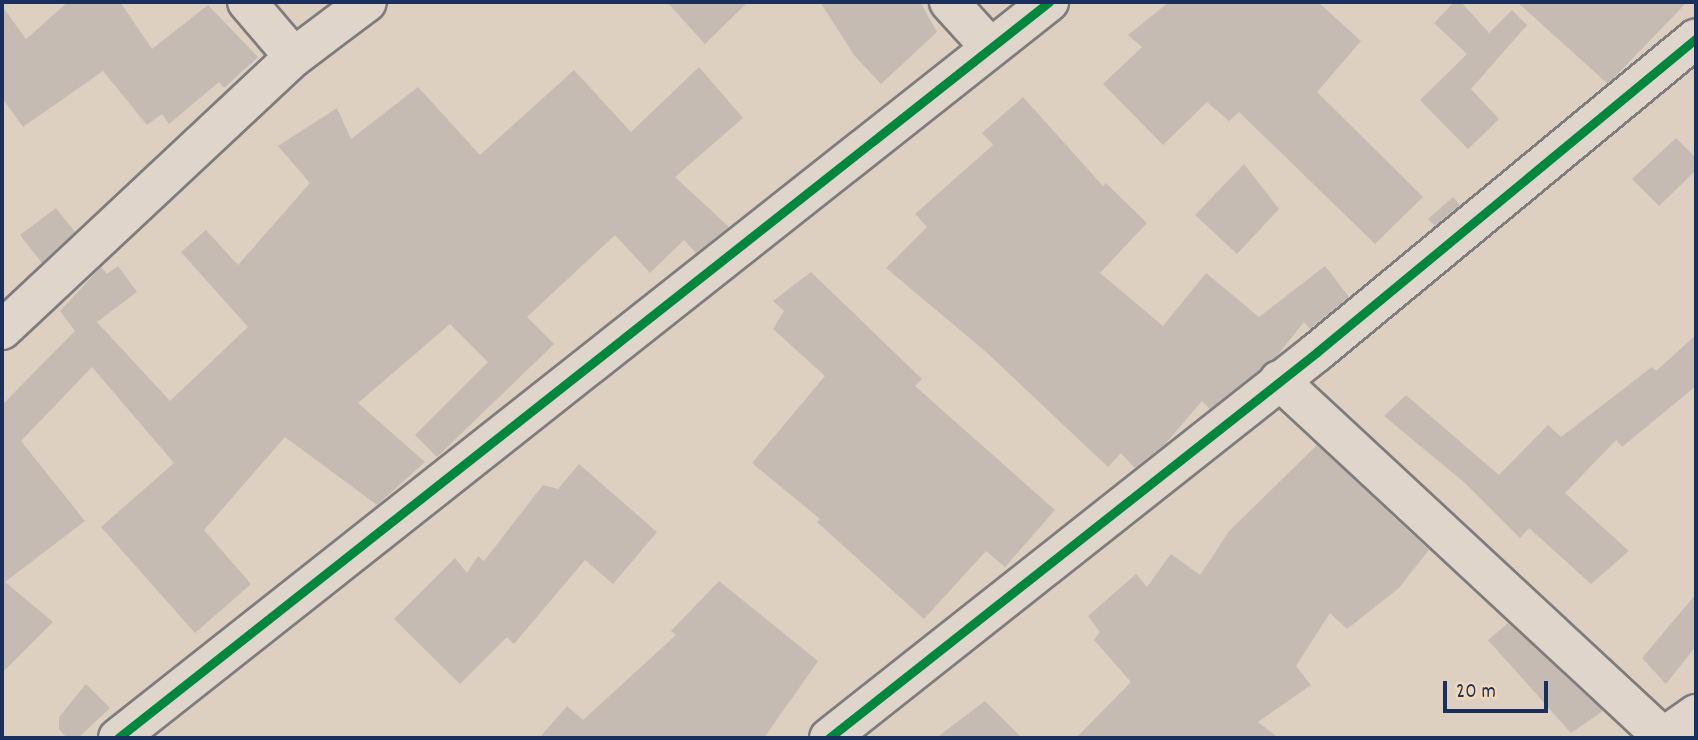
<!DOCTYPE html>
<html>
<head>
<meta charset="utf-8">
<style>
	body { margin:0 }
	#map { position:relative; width:1698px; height:740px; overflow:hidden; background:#ded0c1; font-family:Dekko,sans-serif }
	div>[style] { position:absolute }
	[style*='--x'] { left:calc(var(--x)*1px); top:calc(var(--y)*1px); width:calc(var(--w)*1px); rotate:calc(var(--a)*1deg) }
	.building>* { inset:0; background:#c5bbb3 }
	.roads { filter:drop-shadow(2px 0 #7f7c7e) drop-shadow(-2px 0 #7f7c7e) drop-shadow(0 2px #7f7c7e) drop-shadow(0 -2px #7f7c7e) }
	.minor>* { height:38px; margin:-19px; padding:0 19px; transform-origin:19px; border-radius:19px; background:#e0d5ca }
	.cycleway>* { height:9px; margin:-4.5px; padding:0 4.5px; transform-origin:4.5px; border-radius:4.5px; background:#00873e }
	span { translate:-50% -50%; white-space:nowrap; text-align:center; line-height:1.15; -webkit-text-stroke:5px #f3d7b9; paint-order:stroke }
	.frame { position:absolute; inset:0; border:4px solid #1b2f5e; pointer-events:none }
	.scale { position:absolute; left:1443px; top:681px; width:105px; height:32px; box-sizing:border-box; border:4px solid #1b2f5e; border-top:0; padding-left:9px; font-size:21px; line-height:24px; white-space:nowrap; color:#1b2f5e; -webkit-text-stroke:5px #f3d7b9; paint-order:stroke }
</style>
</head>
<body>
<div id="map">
	<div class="building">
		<div style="clip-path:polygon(68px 2px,120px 2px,152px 49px,208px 5px,258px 57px,224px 88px,219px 82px,169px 124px,162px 114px,147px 125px,103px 71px,23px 127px,2px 98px,2px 6px,26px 39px)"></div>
		<div style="clip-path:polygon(667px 2px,748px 2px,705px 44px)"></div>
		<div style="clip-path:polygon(820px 2px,920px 2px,937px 32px,881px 84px,854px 55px)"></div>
		<div style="clip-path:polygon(1169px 2px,1318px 2px,1361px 41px,1317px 92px,1423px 197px,1375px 244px,1239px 112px,1229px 121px,1207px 102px,1163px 145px,1103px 84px,1142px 47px,1128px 35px)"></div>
		<div style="clip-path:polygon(1454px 2px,1461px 2px,1489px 33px,1512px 10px,1527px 25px,1471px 89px,1499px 119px,1468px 149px,1420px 100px,1467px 54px,1434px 23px)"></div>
		<div style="clip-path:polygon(1517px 2px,1687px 2px,1608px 84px)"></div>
		<div style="clip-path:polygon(699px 67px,743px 118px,675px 177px,729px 227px,696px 253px,684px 240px,650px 273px,615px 235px,527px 317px,554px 344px,437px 457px,415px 435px,488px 362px,450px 324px,358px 403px,425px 462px,377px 505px,285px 437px,204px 530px,251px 584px,195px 633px,101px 527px,174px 463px,92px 367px,21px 441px,85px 521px,5px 582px,53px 622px,2px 673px,2px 405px,75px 331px,60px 311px,101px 267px,107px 274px,118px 266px,137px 292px,97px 322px,170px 401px,248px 327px,181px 252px,206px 230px,238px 265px,310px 183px,278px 146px,337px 108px,351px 139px,418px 87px,480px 155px,574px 70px,631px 132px)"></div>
		<div style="clip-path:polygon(1023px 97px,1103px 186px,1106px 183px,1147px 223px,1100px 273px,1163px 326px,1206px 273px,1259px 317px,1325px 266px,1349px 297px,1310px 329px,1304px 322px,1277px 356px,1210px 409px,1202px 401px,1165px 444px,1135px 468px,1121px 453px,1108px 467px,985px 351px,886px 268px,927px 227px,915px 214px,993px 145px,982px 133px)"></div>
		<div style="clip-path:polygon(1676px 138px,1696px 158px,1696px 170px,1659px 206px,1632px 179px)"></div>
		<div style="clip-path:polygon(1244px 164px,1279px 209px,1237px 254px,1195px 215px)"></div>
		<div style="clip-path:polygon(1453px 197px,1460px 205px,1435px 226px,1428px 219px)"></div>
		<div style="clip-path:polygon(56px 208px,75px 232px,42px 263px,20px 235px)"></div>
		<div style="clip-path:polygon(811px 272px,922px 379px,915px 386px,1055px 510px,1005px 567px,986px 551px,924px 619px,817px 522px,820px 519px,752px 463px,825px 376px,773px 329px,784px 311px,773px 301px)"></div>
		<div style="clip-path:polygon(1696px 335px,1696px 386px,1622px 447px,1616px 440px,1565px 493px,1629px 551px,1591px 584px,1529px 528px,1520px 538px,1465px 483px,1384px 416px,1406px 395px,1499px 475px,1548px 425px,1561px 437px,1652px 367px,1656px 371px)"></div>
		<div style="clip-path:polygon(1317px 445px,1429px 550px,1399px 588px,1347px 629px,1330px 613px,1296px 666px,1311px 685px,1258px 722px,1279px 738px,1076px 738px,1131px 682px,1094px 640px,1100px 632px,1088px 616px,1136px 574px,1147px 587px,1171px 554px,1200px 575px,1229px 531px)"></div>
		<div style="clip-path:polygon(579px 464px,657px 532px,613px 584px,585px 560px,514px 644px,507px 637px,460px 684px,394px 619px,455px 558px,467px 573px,478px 556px,484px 561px,543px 485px,558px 489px)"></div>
		<div style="clip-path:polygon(719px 581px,818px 661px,764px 738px,539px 738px,567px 706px,583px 720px,676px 635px,671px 631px)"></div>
		<div style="clip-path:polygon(1696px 594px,1696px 646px,1666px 684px,1642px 658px)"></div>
		<div style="clip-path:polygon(1508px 623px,1603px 711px,1571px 733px,1488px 640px)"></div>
		<div style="clip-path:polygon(86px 684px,110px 708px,78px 738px,67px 738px,59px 729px,59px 717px)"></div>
		<div style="clip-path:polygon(985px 701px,1022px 738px,936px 738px)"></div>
	</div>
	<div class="roads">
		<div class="minor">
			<div style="--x:247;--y:2;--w:72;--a:49.5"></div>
			<div style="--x:949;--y:2;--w:61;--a:47.7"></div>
			<div style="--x:2;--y:330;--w:400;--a:-43.1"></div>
			<div style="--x:294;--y:57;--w:91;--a:-37"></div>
			<div style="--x:1279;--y:380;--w:524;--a:42.91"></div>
			<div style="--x:118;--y:738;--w:1187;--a:-38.33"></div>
			<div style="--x:829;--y:738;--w:622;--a:-38.34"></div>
			<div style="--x:1317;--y:352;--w:492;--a:-39.6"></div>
			<div style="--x:1662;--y:738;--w:42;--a:-35.2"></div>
		</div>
	</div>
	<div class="cycleway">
		<div style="--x:118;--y:738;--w:1187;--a:-38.33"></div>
		<div style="--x:829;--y:738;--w:622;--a:-38.34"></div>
		<div style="--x:1317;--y:352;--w:492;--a:-39.6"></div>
	</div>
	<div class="frame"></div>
	<div class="scale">20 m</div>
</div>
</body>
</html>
